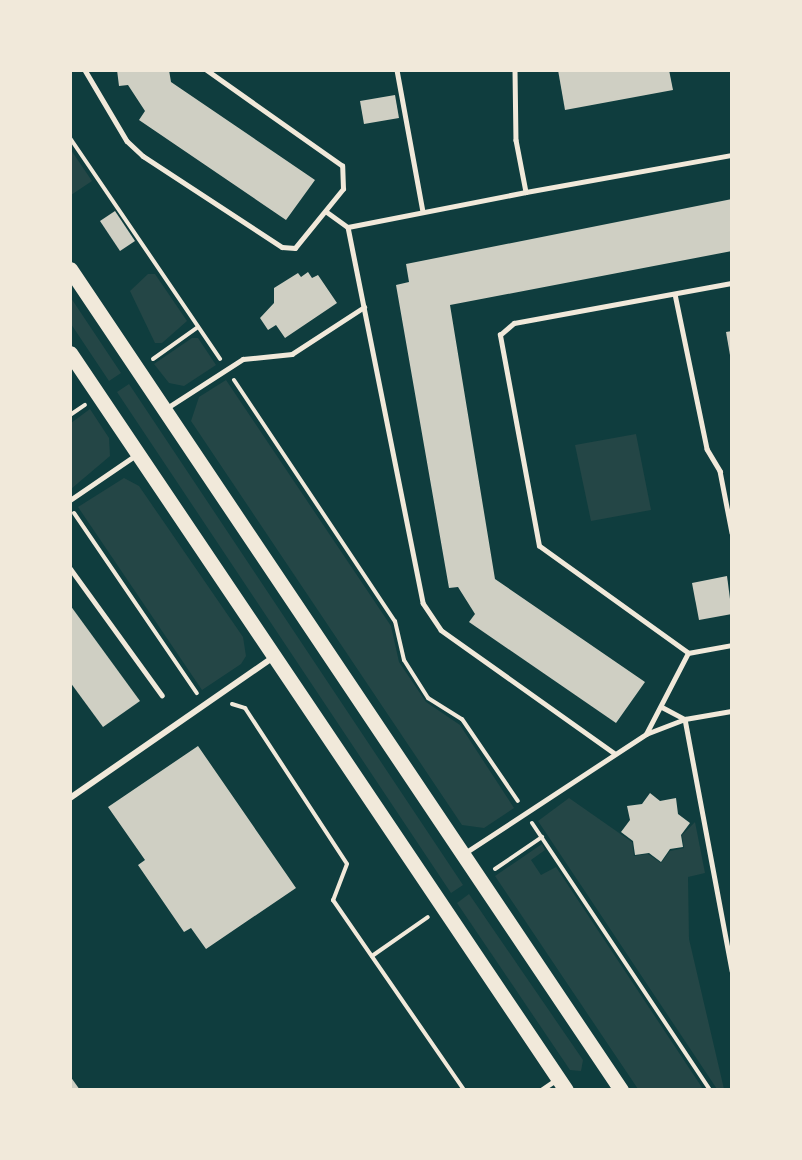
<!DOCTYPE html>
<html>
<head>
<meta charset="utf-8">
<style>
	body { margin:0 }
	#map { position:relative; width:802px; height:1160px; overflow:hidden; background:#0f3d3e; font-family:"PT Sans",sans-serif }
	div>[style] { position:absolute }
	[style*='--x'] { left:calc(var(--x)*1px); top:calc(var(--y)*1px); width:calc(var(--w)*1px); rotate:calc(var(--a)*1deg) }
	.green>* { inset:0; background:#244646 }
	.building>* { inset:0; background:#cfcfc3 }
	.path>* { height:4px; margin:-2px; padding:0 2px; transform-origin:2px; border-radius:2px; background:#f1e9da }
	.service>* { height:4.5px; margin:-2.25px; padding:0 2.25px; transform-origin:2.25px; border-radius:2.25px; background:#f1e9da }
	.minor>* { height:6px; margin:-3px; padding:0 3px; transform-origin:3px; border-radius:3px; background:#f1e9da }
	.primary>* { height:15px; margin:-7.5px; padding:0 7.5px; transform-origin:7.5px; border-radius:7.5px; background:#f1e9da }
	span { translate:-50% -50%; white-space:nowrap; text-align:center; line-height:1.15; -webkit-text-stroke:4.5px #f1e9da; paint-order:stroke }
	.frame { position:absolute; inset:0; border:72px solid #f1e9da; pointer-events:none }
</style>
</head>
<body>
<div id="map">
	<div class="green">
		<div style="clip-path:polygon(71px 150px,92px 181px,71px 195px,70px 195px)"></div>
		<div style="clip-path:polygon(148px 274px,155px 274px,187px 321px,162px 343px,155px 343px,130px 291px)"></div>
		<div style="clip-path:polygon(71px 298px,121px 373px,109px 381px,71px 324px)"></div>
		<div style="clip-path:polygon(192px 338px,198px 338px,216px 365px,184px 386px,169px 383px,154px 364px)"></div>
		<div style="clip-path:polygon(226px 380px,391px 626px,399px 662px,426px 702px,460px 725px,514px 808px,484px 828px,462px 825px,191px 421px,199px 397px)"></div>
		<div style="clip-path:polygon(129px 384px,463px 885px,451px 893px,117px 392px)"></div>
		<div style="clip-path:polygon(90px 409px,109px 438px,110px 456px,71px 489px,71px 423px)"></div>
		<div style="clip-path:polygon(636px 434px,651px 510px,591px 521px,575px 445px)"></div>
		<div style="clip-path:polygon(124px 478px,139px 486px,243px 637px,246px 656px,241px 664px,202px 690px,78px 507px)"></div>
		<div style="clip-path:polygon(569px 798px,632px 842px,634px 856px,648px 854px,661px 863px,670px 851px,684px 848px,682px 835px,695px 822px,705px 873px,688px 877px,689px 939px,724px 1089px,717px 1089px,538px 821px)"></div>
		<div style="clip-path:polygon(542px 844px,545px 850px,531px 860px,541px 875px,556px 867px,703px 1089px,638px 1089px,495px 876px)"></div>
		<div style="clip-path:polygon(469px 894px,583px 1060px,581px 1071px,570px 1070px,457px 903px)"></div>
	</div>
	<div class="building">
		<div style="clip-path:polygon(117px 70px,169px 70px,171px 82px,315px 180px,286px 220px,139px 120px,145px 111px,128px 85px,119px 86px)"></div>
		<div style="clip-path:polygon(558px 70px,669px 70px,673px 90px,565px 110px)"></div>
		<div style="clip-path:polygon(395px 95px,399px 118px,364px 124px,360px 101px)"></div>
		<div style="clip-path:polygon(732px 199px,732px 251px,450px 305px,495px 579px,645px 682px,616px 723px,469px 622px,475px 614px,458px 587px,449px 588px,396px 285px,409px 282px,406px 264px)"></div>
		<div style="clip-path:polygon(115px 211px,135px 241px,120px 251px,100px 221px)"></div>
		<div style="clip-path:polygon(308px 272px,312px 278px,318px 275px,337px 303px,285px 338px,276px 325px,268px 330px,260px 318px,274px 303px,274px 288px,298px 273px,301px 277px)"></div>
		<div style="clip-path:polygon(732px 331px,732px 355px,730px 355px,726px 332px)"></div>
		<div style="clip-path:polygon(727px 576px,732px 614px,699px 620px,692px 583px)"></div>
		<div style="clip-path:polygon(70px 605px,140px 701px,103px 727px,70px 682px)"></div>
		<div style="clip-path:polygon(198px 746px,296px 888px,206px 949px,191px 928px,184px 932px,138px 865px,145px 860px,108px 807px)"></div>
		<div style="clip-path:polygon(650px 793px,660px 801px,676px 798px,678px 814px,690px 823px,681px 835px,683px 847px,670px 849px,661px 862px,649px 853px,635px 855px,633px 841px,621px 832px,630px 820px,627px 806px,642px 804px)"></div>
		<div style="clip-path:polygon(70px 1076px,80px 1090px,70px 1090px)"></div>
	</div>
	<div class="path">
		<div style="--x:70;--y:138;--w:267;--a:55.8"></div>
		<div style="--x:153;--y:359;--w:55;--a:-35.4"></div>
		<div style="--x:234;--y:380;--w:290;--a:56.3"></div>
		<div style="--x:395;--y:621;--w:40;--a:77"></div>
		<div style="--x:404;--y:660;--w:45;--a:57.7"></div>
		<div style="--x:428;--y:698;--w:40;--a:32"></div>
		<div style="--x:462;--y:719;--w:99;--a:55.7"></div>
		<div style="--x:70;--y:415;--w:18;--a:-34"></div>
		<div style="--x:74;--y:513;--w:218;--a:55.7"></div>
		<div style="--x:232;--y:704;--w:14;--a:17"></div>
		<div style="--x:245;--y:708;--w:186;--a:56.8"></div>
		<div style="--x:347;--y:864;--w:39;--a:111"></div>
		<div style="--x:333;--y:900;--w:231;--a:55.4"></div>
		<div style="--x:532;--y:823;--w:321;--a:56.3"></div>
		<div style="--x:495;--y:869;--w:57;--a:-34.2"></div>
		<div style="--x:372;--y:956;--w:68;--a:-34.9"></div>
	</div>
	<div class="service">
		<div style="--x:85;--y:70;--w:82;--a:59.4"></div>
		<div style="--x:127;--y:141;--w:22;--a:43"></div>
		<div style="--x:143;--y:156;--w:166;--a:33.2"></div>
		<div style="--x:282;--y:247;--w:13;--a:4"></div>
		<div style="--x:295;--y:248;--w:76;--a:-50.9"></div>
		<div style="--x:343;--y:189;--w:23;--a:-92"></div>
		<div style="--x:342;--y:166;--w:166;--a:-144.8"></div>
		<div style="--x:397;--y:70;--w:143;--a:79.6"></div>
		<div style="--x:515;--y:70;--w:70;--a:89.2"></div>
		<div style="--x:516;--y:140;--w:53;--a:79.1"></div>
		<div style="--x:526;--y:192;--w:209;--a:-10.2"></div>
		<div style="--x:327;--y:212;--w:26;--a:36"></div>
		<div style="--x:348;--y:227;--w:383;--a:78.7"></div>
		<div style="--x:423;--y:603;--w:32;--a:56"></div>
		<div style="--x:441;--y:630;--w:212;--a:35.4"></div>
		<div style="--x:348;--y:227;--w:181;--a:-11.1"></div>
		<div style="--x:675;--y:294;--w:158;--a:78.3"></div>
		<div style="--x:707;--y:449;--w:26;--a:59"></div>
		<div style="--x:720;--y:471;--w:63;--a:79"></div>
		<div style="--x:167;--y:408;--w:90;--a:-32.8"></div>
		<div style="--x:243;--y:359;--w:49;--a:-5.8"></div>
		<div style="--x:292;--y:354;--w:86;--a:-33.1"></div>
		<div style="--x:70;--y:500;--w:80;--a:-34.3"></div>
		<div style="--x:70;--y:568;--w:157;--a:54.1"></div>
		<div style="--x:688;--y:653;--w:45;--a:-10.3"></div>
		<div style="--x:662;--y:707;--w:26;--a:28"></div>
		<div style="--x:685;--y:719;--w:256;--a:79.4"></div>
		<div style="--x:646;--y:734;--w:91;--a:-62.6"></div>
		<div style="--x:688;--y:653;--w:183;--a:-144.3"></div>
		<div style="--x:539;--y:546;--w:215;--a:-100.5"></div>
		<div style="--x:500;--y:335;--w:18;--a:-41"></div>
		<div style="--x:514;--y:323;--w:222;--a:-10.4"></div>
		<div style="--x:465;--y:853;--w:217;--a:-33.3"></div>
		<div style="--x:646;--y:734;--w:42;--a:-21"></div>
		<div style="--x:685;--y:719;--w:48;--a:-9.7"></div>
		<div style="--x:541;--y:1090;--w:18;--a:-34"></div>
	</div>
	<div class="minor">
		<div style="--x:70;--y:798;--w:248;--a:-34.7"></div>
	</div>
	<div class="primary">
		<div style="--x:70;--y:269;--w:989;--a:56.13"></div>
		<div style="--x:70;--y:353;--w:888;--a:56.06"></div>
	</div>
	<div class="frame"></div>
</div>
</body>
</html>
